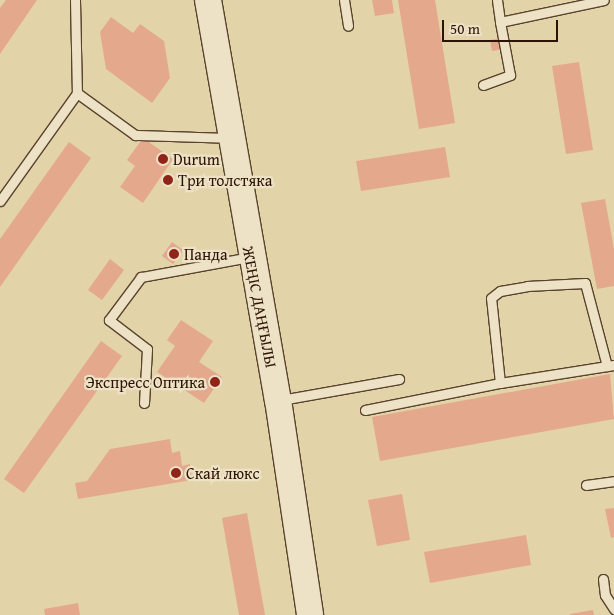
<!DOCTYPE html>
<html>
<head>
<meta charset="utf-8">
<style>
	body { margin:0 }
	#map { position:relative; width:614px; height:615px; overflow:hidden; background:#e3d3a8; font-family:"Gentium Book Plus",serif }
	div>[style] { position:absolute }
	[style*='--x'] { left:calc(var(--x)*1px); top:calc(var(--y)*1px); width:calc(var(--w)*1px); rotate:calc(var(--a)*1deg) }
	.building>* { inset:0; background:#e4a98c }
	.roads { filter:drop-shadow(1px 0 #5a432d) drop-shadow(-1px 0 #5a432d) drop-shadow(0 1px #5a432d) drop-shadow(0 -1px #5a432d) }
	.lane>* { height:9px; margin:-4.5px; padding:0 4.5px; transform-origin:4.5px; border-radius:4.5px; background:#ede2c6 }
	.secondary>* { height:26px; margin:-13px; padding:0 13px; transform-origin:13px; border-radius:13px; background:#ede2c6 }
	.dots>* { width:14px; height:14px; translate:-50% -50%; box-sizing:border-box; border:2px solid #ede2c6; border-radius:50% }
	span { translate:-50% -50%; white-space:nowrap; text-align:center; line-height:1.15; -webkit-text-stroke:4.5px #ede2c6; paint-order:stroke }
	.poi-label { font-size:16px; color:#2d1304 }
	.left { translate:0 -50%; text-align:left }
	.right { translate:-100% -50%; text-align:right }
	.street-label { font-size:16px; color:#2d1304 }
	.scale { position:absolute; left:442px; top:20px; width:116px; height:22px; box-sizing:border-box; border:2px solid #2d1304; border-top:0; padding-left:6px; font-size:15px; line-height:18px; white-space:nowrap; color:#2d1304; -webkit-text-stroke:4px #ede2c6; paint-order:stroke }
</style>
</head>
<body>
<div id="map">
	<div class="building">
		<div style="clip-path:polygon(6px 0,37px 0,0 54px,0 8px)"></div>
		<div style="clip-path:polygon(372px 0,392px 0,394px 13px,375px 16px)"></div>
		<div style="clip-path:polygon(398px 0,435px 0,455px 123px,419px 129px)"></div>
		<div style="clip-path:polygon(111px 17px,133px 33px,140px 24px,164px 41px,170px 78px,152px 103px,106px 69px,100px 32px)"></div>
		<div style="clip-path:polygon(502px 38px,504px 49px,492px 51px,490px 40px)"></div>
		<div style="clip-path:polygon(579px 62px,593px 150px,566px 154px,552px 66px)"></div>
		<div style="clip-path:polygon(143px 138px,173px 159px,143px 203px,120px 187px,135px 166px,127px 160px)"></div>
		<div style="clip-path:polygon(69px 142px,91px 158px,0 287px,0 239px)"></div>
		<div style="clip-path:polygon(445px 147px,450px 177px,361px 191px,356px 161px)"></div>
		<div style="clip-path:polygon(605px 199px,614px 249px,614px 286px,597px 289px,581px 203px)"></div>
		<div style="clip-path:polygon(172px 242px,183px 250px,173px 264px,162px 256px)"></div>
		<div style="clip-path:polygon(110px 259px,124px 270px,102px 300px,88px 290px)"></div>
		<div style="clip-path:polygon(181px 320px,213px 341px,199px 362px,222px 377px,204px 403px,157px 372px,175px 346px,167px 340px)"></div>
		<div style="clip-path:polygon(101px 341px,122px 356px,24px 493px,4px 479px)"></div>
		<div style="clip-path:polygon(610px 374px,614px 419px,380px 461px,372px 417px)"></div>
		<div style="clip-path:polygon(170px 439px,172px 453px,180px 451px,182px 466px,190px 464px,192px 480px,78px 499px,75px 483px,87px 481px,110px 449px)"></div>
		<div style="clip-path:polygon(402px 494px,410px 540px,377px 546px,368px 500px)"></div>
		<div style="clip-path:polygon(614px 508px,614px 537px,611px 538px,605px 509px)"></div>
		<div style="clip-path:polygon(247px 513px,265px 615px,239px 615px,222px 518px)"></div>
		<div style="clip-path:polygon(526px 535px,531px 565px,430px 583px,424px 552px)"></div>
		<div style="clip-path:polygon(78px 603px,80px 615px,45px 615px,44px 609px)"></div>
		<div style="clip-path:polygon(593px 610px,594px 615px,570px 615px,570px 614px)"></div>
	</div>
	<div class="roads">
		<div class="lane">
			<div style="--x:75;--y:0;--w:93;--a:88.8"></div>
			<div style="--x:77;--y:93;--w:72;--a:35.9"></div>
			<div style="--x:135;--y:135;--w:95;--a:1.8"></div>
			<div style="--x:344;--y:0;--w:26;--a:81"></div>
			<div style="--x:497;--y:0;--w:22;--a:82"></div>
			<div style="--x:500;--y:22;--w:106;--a:-11.9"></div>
			<div style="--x:483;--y:85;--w:29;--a:-20"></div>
			<div style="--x:510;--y:75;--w:54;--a:-100.7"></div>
			<div style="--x:0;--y:201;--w:133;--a:-54.5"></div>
			<div style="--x:500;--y:383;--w:85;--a:-96"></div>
			<div style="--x:491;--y:298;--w:11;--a:-38"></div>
			<div style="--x:500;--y:291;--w:27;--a:-10"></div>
			<div style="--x:527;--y:286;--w:58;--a:-3"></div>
			<div style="--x:585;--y:283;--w:86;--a:75.2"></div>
			<div style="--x:281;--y:400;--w:120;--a:-10.1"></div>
			<div style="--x:144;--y:403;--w:54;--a:-86.8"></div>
			<div style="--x:147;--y:349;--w:48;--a:-142.7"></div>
			<div style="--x:109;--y:320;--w:54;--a:-53.3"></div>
			<div style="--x:141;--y:277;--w:111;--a:-10.4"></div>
			<div style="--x:365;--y:410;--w:138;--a:-11.3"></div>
			<div style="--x:500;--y:383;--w:115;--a:-9"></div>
			<div style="--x:586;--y:485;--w:28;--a:-8"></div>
			<div style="--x:603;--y:579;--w:16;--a:83"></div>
			<div style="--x:605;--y:595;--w:17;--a:57"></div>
		</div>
		<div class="secondary">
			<div style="--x:208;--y:0;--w:406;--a:80.1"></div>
			<div style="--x:278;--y:400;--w:217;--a:81.5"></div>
		</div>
	</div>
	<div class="dots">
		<div style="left:163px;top:159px;background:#8f2418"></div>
		<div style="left:168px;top:180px;background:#8f2418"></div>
		<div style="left:174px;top:254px;background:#8f2418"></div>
		<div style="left:215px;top:382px;background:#8f2418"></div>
		<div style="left:176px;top:473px;background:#8f2418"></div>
	</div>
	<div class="poi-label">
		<span class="left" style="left:173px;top:159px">Durum</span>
		<span class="left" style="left:178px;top:180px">Три толстяка</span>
		<span class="left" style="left:184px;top:254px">Панда</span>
		<span class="right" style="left:205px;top:382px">Экспресс Оптика</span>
		<span class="left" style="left:186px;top:473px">Скай люкс</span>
	</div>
	<div class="street-label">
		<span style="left:260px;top:307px;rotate:79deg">ЖЕҢІС ДАҢҒЫЛЫ</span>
	</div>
	<div class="scale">50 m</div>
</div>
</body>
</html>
